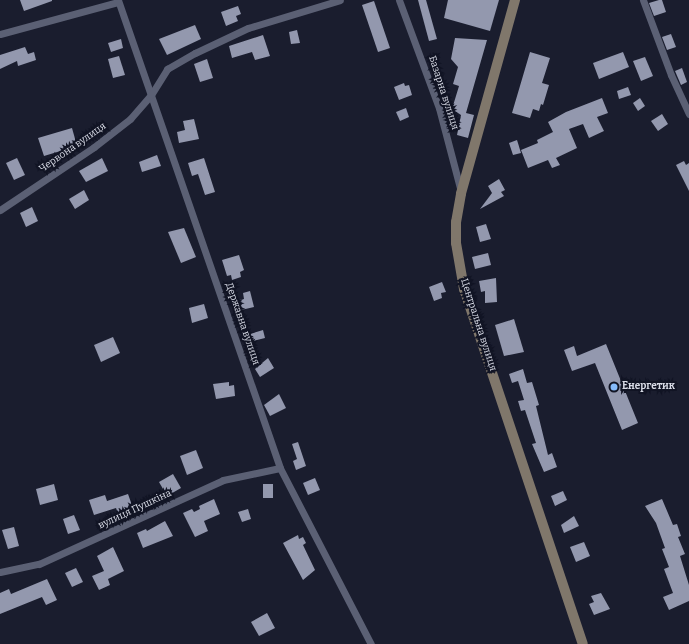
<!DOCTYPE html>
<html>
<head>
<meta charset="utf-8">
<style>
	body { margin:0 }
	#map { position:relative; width:689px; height:644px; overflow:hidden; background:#1a1d2e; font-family:Bitter,serif }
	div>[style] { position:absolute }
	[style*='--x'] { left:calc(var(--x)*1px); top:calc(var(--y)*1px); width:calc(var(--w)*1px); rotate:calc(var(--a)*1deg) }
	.building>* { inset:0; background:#9398ae }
	.street>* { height:7px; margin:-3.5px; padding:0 3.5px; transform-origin:3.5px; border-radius:3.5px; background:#5b6074 }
	.secondary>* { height:10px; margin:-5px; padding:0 5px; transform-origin:5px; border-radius:5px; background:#80776b }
	.dots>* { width:11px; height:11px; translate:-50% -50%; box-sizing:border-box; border:2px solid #111424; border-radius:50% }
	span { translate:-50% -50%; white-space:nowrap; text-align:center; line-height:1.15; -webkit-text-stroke:4px #111424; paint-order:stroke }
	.street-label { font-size:10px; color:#d8dbe6 }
	.poi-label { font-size:10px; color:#d8dbe6; font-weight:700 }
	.left { translate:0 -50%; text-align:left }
</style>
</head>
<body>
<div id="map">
	<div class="building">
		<div style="clip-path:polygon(20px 0,52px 0,52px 1px,24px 11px)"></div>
		<div style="clip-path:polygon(418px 0,426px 0,437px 39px,429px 41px)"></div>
		<div style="clip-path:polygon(448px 0,499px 0,490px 31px,444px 18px)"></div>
		<div style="clip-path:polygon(659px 0,662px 0,666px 12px,654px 16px,649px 3px)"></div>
		<div style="clip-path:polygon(374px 1px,390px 48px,378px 52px,362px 5px)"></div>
		<div style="clip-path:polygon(238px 6px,241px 14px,236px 16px,238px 21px,226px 26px,221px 12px)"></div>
		<div style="clip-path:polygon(195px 25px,201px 39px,167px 55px,159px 39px)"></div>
		<div style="clip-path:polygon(297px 30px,300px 43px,291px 44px,289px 32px)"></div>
		<div style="clip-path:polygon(671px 34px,676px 47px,667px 50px,662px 37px)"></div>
		<div style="clip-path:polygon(263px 35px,270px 56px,255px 60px,252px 52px,232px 58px,229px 46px)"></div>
		<div style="clip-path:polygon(455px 38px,487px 40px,466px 113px,474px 115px,468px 138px,457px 135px,461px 115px,452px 109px,459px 86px,453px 84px,458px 67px,451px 59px)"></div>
		<div style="clip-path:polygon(121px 39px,123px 48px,111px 52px,108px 43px)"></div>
		<div style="clip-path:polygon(25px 47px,28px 54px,34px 52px,36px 60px,18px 66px,17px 61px,0 69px,0 55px)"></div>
		<div style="clip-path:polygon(530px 52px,550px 58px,542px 83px,549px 85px,543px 105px,541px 104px,539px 111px,533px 109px,530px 118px,512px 113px)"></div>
		<div style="clip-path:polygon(623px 52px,629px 67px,599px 79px,593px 63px)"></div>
		<div style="clip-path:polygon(119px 56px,125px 75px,113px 78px,108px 59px)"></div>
		<div style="clip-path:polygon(645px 57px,653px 76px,641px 81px,633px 61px)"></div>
		<div style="clip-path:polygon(207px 59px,213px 78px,200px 82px,194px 64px)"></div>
		<div style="clip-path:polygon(682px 68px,687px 82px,681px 85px,675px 71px)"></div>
		<div style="clip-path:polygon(404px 83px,405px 86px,409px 85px,412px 95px,399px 100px,394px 87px)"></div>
		<div style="clip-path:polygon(628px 87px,631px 95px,619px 99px,617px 91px)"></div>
		<div style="clip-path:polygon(602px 98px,608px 113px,597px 117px,604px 131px,589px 138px,583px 124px,569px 129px,577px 148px,556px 158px,560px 165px,552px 168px,548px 160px,528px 168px,521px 150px,538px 143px,537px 140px,553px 132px,548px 122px,566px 112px)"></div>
		<div style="clip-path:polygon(640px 98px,645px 106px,638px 111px,633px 103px)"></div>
		<div style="clip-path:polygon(406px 108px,409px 117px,400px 121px,396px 112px)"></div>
		<div style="clip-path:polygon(662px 114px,668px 124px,658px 131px,651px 121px)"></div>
		<div style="clip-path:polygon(194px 119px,199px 139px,179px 143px,177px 132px,185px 130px,183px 121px)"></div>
		<div style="clip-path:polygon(72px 128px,77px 146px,44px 156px,38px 138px)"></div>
		<div style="clip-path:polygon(517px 140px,521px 153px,513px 155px,509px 143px)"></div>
		<div style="clip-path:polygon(157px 155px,161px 166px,142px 172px,139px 162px)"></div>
		<div style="clip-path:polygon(17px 158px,25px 175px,14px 180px,6px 163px)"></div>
		<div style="clip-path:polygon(102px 158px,108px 171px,86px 182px,79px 171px)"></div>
		<div style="clip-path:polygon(204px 158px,215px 192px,205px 195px,198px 174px,192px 176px,188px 163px)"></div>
		<div style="clip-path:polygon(684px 161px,686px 165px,689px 163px,689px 191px,676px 165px)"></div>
		<div style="clip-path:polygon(499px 179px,505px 190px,501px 192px,504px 196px,480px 209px,492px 193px,488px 186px)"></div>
		<div style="clip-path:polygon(84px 190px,89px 200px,75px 209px,69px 199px)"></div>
		<div style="clip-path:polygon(32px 207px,38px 221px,26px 227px,20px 213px)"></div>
		<div style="clip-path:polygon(486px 224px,491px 239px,480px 242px,476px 227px)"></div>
		<div style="clip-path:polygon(184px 228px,196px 257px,181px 263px,168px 232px)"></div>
		<div style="clip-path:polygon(488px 253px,491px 265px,475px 269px,472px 257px)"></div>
		<div style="clip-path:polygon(239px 255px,244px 270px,240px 272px,241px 277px,232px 280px,231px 275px,227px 276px,222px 260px)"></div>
		<div style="clip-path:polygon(496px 278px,497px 302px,485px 303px,485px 291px,481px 292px,479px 281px)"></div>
		<div style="clip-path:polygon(442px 282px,446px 292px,441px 293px,442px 298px,434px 301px,429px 287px)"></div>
		<div style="clip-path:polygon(250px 291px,254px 307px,237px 311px,235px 301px,244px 299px,243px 293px)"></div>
		<div style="clip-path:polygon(204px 304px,208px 318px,192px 323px,189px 308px)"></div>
		<div style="clip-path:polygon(514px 319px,524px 352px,504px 356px,495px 325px)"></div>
		<div style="clip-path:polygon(263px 330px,265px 338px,249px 342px,247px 335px)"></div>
		<div style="clip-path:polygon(113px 337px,120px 353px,101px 362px,94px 345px)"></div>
		<div style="clip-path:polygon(606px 344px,638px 423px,622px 430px,595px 363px,572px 371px,564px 350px,574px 346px,577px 356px)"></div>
		<div style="clip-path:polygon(268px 358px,274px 368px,260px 377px,255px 369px)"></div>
		<div style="clip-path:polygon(523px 369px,527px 383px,532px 382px,539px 405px,536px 406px,548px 455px,552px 453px,557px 467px,544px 472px,532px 444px,536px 443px,525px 410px,521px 411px,518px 401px,524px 400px,518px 381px,512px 383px,509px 374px)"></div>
		<div style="clip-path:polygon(229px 382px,229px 386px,234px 385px,235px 396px,216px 399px,213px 384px)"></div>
		<div style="clip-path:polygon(279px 394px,286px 408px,270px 416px,264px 405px)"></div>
		<div style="clip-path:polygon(298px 442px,306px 466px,296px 470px,293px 461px,297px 459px,292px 444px)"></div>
		<div style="clip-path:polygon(196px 450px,203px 468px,187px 475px,180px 456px)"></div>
		<div style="clip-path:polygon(173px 474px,181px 488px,167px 496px,159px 482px)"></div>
		<div style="clip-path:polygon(315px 478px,320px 490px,308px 495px,303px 483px)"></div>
		<div style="clip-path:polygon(54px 484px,58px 500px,40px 505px,36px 489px)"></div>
		<div style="clip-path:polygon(263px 484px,273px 484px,273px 498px,263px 498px)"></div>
		<div style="clip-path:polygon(563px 491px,567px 500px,555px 506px,551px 496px)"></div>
		<div style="clip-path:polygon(128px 494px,134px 511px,119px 516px,116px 508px,94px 515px,89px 500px,105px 495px,107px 501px)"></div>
		<div style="clip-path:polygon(214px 499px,220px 514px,204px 521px,208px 531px,195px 537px,183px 513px,192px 509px,194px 512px,200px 509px,199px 506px)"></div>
		<div style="clip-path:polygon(662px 499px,673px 525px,677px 524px,681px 536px,678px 537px,685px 554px,680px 556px,689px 585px,689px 601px,669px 610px,663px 597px,673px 593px,664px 569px,669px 567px,662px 549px,665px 548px,656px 523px,645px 506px)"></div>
		<div style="clip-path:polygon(248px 509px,251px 519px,242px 522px,238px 512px)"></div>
		<div style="clip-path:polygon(74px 515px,80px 530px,68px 534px,63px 519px)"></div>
		<div style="clip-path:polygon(574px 516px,579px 526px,564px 533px,561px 525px)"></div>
		<div style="clip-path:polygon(165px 521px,173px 536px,143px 548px,137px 533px,146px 529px,147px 531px)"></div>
		<div style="clip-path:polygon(14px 527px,19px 546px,8px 549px,2px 530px)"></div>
		<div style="clip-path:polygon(298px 535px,299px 539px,303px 537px,306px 543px,303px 545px,315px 570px,303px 580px,283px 543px)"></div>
		<div style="clip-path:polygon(584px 542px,590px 556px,576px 562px,570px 547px)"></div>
		<div style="clip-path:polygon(113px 547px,124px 571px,108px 579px,110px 585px,99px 590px,92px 576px,104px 571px,97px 556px)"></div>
		<div style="clip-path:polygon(76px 568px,83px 582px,72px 587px,65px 573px)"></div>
		<div style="clip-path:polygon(47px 579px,57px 600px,46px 605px,42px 597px,0 614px,0 593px,9px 589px,11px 594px)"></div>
		<div style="clip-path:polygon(601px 593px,610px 609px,594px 615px,589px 604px,594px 602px,591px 596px)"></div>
		<div style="clip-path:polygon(267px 613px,275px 628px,259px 636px,251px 622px)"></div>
	</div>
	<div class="street">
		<div style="--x:118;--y:0;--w:495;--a:70.9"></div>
		<div style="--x:280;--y:468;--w:198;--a:62.7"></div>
		<div style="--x:399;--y:0;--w:115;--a:69.7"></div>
		<div style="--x:439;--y:108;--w:87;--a:75.3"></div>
		<div style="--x:643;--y:0;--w:80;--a:69.5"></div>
		<div style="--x:671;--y:75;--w:43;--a:65.2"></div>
		<div style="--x:0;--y:34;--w:122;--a:-15.2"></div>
		<div style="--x:0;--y:210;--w:113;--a:-33.8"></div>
		<div style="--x:94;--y:147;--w:46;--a:-37.9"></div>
		<div style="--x:130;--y:119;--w:32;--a:-49"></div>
		<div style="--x:151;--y:95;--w:31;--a:-58"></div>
		<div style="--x:167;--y:69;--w:32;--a:-30"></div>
		<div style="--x:195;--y:53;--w:59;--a:-25.3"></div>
		<div style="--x:248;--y:28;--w:96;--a:-16.9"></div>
		<div style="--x:0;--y:572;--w:40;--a:-12"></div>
		<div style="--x:39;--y:564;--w:202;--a:-24.5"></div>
		<div style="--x:223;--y:480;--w:58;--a:-11.9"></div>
	</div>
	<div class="secondary">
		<div style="--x:515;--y:0;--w:201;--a:105.6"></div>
		<div style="--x:461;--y:194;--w:28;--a:100"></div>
		<div style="--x:456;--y:222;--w:21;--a:90"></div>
		<div style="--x:456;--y:243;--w:47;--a:80.1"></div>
		<div style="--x:464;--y:289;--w:374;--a:71.5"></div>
	</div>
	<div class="dots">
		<div style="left:614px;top:387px;background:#86bbfb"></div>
	</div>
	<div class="street-label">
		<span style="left:443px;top:93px;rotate:72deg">Базарна вулиця</span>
		<span style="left:73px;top:148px;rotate:-35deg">Червона вулиця</span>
		<span style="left:242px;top:324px;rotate:71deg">Державна вулиця</span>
		<span style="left:478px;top:325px;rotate:72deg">Центральна вулиця</span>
		<span style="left:135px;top:510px;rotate:-25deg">вулиця Пушкіна</span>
	</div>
	<div class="poi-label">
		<span class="left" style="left:622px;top:387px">Енергетик</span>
	</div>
</div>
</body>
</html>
